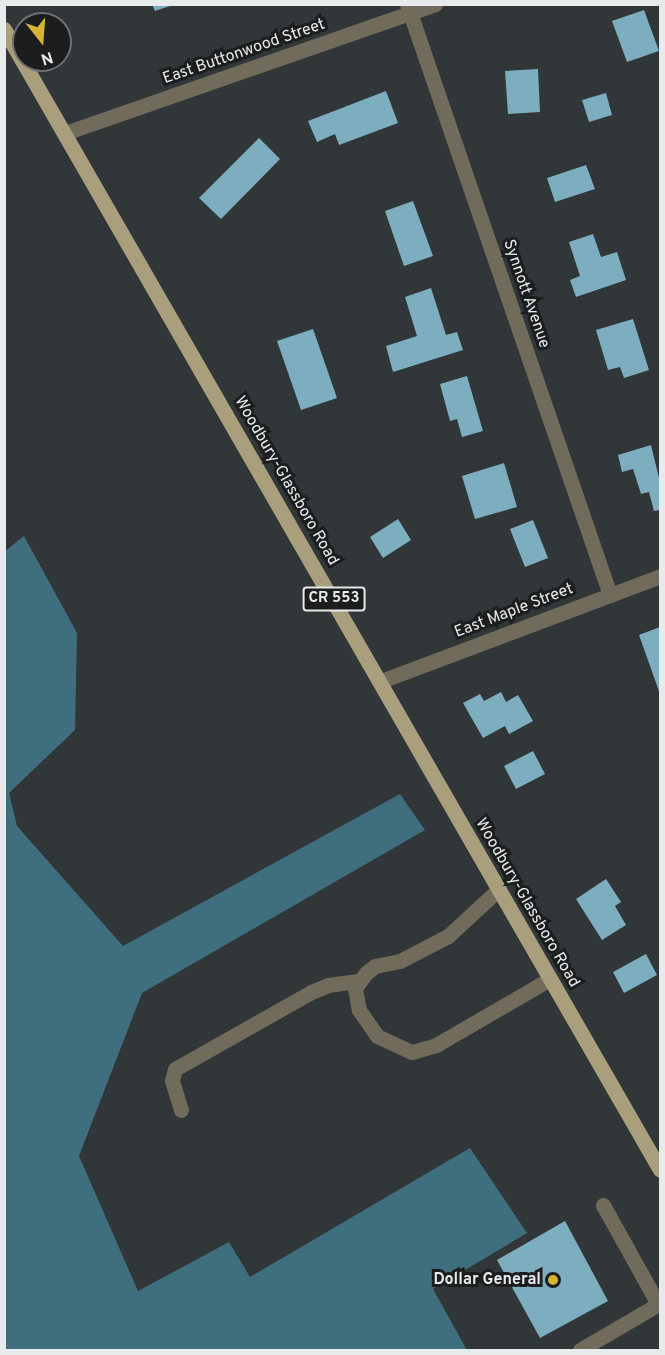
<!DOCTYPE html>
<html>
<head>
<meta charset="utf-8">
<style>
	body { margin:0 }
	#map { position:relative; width:665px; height:1355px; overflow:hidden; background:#313638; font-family:Overpass,sans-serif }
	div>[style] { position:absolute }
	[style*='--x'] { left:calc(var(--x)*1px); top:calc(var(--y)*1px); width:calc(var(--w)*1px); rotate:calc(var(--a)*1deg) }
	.forest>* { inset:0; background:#3f6e7f }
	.building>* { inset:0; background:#7daec0 }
	.minor>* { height:15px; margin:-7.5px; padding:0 7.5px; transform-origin:7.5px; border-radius:7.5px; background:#706b5a }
	.major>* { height:15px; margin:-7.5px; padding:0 7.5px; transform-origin:7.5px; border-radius:7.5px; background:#a99f7c }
	.dots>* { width:16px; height:16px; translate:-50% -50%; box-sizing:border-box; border:3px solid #1b1d1e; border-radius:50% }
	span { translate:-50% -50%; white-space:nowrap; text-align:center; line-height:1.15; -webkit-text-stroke:6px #1b1d1e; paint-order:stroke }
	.shield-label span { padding:2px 4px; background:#1b1d1e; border:2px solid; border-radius:4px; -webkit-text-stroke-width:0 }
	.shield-label { font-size:15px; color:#e8ebec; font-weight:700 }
	.street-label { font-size:16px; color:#e8ebec }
	.poi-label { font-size:16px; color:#e8ebec; font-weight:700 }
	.right { translate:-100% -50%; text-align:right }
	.frame { position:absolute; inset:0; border:6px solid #e8ebec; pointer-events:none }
	.north { position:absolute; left:12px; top:12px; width:60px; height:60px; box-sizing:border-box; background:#1b1d1e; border:2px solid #6d6f70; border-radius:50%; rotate:163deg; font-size:16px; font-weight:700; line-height:24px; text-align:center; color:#e8ebec }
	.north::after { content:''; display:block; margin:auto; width:21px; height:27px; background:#d7b434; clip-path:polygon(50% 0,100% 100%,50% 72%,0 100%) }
</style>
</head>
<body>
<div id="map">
	<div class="forest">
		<div style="clip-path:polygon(24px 536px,77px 633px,75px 730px,9px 793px,17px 826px,123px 946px,400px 794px,425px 830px,142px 993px,79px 1156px,138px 1291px,229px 1242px,250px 1277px,470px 1148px,527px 1233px,433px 1289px,467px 1350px,5px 1350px,4px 552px)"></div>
	</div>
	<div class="building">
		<div style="clip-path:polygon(152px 4px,173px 4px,173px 5px,155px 11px)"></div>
		<div style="clip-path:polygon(644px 10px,659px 51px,627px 62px,612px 21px)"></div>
		<div style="clip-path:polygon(538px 69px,540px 112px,508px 114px,505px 71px)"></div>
		<div style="clip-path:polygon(386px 91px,398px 123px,339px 145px,335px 134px,317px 142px,308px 121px)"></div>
		<div style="clip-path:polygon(606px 93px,612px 115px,589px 122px,582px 100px)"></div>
		<div style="clip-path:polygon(259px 138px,280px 159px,221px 219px,199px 198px)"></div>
		<div style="clip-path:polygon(586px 165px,595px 189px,555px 202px,547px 178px)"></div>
		<div style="clip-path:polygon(413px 201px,433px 256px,404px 266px,385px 211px)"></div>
		<div style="clip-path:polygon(593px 234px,601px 257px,617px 252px,626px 280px,576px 297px,570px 280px,580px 276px,569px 242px)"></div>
		<div style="clip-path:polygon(431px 288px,446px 335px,457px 332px,463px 350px,393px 372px,386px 346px,417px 336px,405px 297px)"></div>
		<div style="clip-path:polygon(633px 319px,649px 370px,624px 378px,620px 367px,608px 370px,596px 330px)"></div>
		<div style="clip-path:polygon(313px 329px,337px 398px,301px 410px,277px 341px)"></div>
		<div style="clip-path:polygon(467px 376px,483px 431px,462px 437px,457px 419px,450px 421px,440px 384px)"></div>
		<div style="clip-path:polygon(651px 445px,660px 482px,660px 510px,654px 511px,649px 492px,641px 494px,633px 469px,622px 472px,618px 455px)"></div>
		<div style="clip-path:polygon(504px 463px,517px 507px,475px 519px,462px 476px)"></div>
		<div style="clip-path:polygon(398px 519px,411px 540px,383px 558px,370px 537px)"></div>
		<div style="clip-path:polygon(533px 520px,548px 558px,525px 567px,510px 529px)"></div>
		<div style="clip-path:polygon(660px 627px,660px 694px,639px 635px)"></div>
		<div style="clip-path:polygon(501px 692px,506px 702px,518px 695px,533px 721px,509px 734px,505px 726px,483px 738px,463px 703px,480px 694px,484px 701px)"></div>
		<div style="clip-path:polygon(533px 751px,545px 774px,516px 789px,504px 766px)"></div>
		<div style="clip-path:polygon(606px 879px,621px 902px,615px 906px,626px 925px,602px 940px,576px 899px)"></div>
		<div style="clip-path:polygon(646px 954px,657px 975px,624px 993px,613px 972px)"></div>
		<div style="clip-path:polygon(565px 1221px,608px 1301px,540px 1338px,497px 1260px)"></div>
	</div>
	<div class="minor">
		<div style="--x:407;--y:4;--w:625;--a:71.04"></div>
		<div style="--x:65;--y:133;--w:392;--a:-19.2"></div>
		<div style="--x:381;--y:681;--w:298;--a:-20.6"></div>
		<div style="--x:499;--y:889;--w:69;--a:137.3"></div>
		<div style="--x:448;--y:936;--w:54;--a:152.5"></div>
		<div style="--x:400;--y:961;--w:25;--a:169"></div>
		<div style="--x:375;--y:966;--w:11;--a:142"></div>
		<div style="--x:366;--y:973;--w:19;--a:126"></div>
		<div style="--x:355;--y:988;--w:22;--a:80"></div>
		<div style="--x:359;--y:1010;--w:32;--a:55"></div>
		<div style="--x:377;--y:1036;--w:38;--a:25"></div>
		<div style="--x:412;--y:1052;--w:25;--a:-16"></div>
		<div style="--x:436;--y:1045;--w:132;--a:-30.1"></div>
		<div style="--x:181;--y:1110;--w:31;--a:-107"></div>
		<div style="--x:172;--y:1080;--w:11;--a:-75"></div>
		<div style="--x:175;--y:1069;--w:156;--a:-29.5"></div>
		<div style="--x:311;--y:992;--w:18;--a:-22"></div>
		<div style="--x:328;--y:985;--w:30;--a:-8"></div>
		<div style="--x:603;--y:1205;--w:113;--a:60.9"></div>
		<div style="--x:580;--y:1350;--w:93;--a:-30.4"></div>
	</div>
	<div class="major">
		<div style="--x:4;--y:29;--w:1316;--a:60.1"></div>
	</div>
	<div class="dots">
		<div style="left:553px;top:1280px;background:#d7b434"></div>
	</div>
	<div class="shield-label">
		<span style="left:334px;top:599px">CR 553</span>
	</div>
	<div class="street-label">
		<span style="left:244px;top:52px;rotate:-19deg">East Buttonwood Street</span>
		<span style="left:526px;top:294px;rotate:71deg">Synnott Avenue</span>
		<span style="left:286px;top:481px;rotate:60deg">Woodbury-Glassboro Road</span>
		<span style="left:514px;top:611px;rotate:-21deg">East Maple Street</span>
		<span style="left:527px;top:903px;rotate:60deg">Woodbury-Glassboro Road</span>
	</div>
	<div class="poi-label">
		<span class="right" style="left:541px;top:1280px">Dollar General</span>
	</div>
	<div class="frame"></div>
	<div class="north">N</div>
</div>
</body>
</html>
